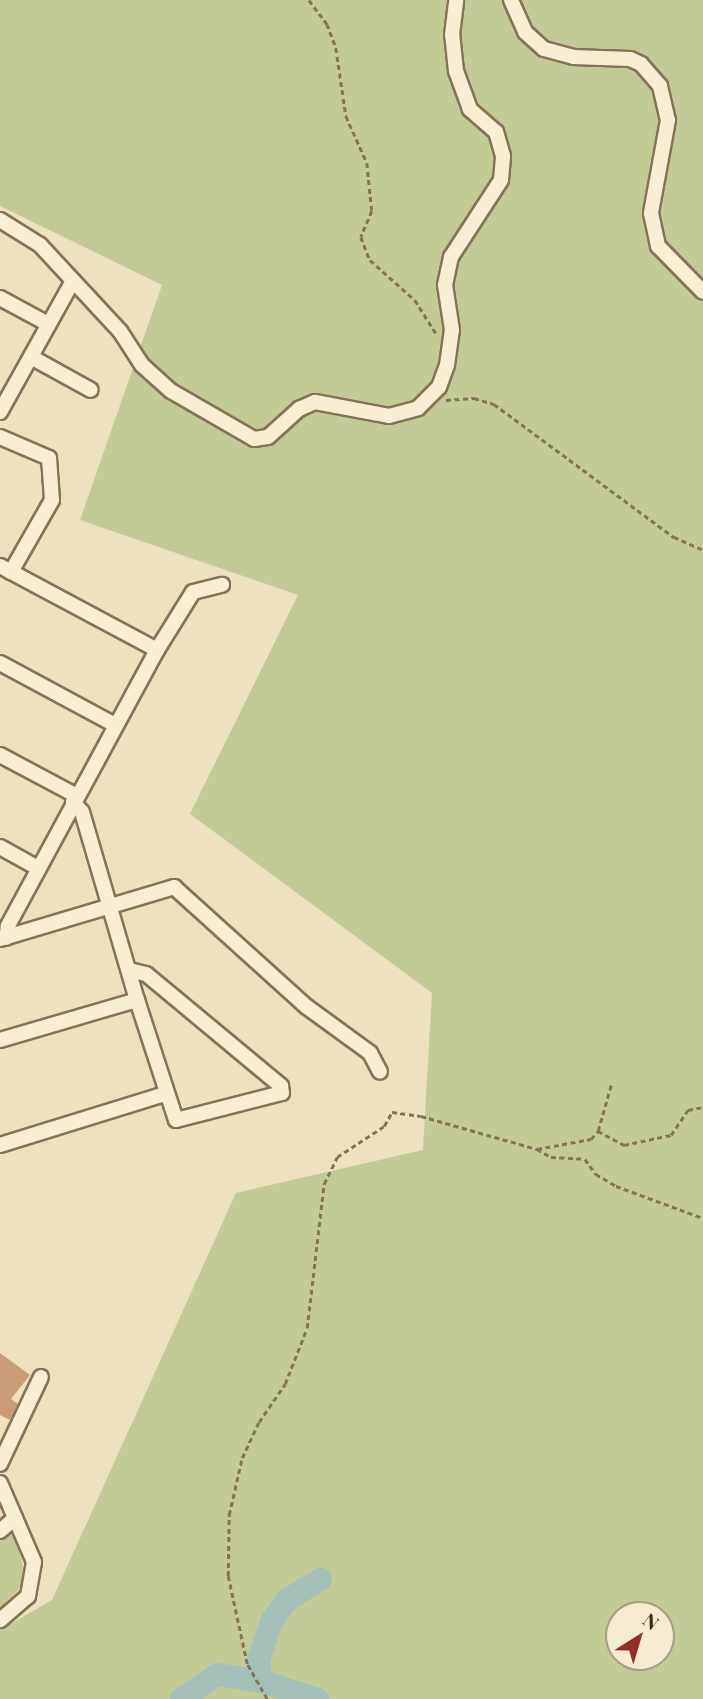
<!DOCTYPE html>
<html>
<head>
<meta charset="utf-8">
<style>
	body { margin:0 }
	#map { position:relative; width:703px; height:1699px; overflow:hidden; background:#ede1c0; font-family:"Playfair Display",serif }
	div>[style] { position:absolute }
	[style*='--x'] { left:calc(var(--x)*1px); top:calc(var(--y)*1px); width:calc(var(--w)*1px); rotate:calc(var(--a)*1deg) }
	.green>* { inset:0; background:#c2cb95 }
	.river>* { height:23px; margin:-11.5px; padding:0 11.5px; transform-origin:11.5px; border-radius:11.5px; background:#a3bfb8 }
	.building>* { inset:0; background:#cb9d77 }
	.path>* { height:2.5px; margin-top:-1.25px; transform-origin:0; background:repeating-linear-gradient(90deg,#867259 0 5px,transparent 0 8.5px) }
	.roads { filter:drop-shadow(2px 0 #867259) drop-shadow(-2px 0 #867259) drop-shadow(0 2px #867259) drop-shadow(0 -2px #867259) }
	.minor>* { height:14px; margin:-7px; padding:0 7px; transform-origin:7px; border-radius:7px; background:#f8eed3 }
	span { translate:-50% -50%; white-space:nowrap; text-align:center; line-height:1.15; -webkit-text-stroke:5px #f4ebd0; paint-order:stroke }
	.north { position:absolute; left:605px; top:1601px; width:70px; height:70px; box-sizing:border-box; background:#f4ebd0; border:2px solid #a89e88; border-radius:50%; rotate:37deg; font-size:19px; font-weight:700; line-height:28px; text-align:center; color:#362a1d }
	.north::after { content:''; display:block; margin:auto; width:24px; height:32px; background:#942d2a; clip-path:polygon(50% 0,100% 100%,50% 72%,0 100%) }
</style>
</head>
<body>
<div id="map">
	<div class="green">
		<div style="clip-path:polygon(evenodd,0 0,703px 0,703px 1699px,0 1699px,0 1630px,52px 1600px,236px 1193px,423px 1150px,432px 993px,190px 814px,298px 595px,80px 520px,162px 285px,0 206px,0 0,619px 1615px,661px 1615px,661px 1657px,619px 1657px,619px 1615px)"></div>
		<div style="clip-path:polygon(0 1524px,13px 1530px,25px 1573px,20px 1588px,0 1608px)"></div>
	</div>
	<div class="river">
		<div style="--x:261;--y:1681;--w:21;--a:-98"></div>
		<div style="--x:258;--y:1660;--w:41;--a:-71.6"></div>
		<div style="--x:271;--y:1621;--w:26;--a:-54"></div>
		<div style="--x:286;--y:1600;--w:40;--a:-32"></div>
		<div style="--x:181;--y:1699;--w:44;--a:-34.8"></div>
		<div style="--x:217;--y:1674;--w:45;--a:9"></div>
		<div style="--x:261;--y:1681;--w:59;--a:17.8"></div>
	</div>
	<div class="building">
		<div style="clip-path:polygon(0 1353px,30px 1375px,11px 1399px,18px 1404px,10px 1420px,0 1415px)"></div>
	</div>
	<div class="path">
		<div style="--x:309;--y:0;--w:30;--a:53"></div>
		<div style="--x:327;--y:24;--w:26;--a:69"></div>
		<div style="--x:336;--y:48;--w:69;--a:81.6"></div>
		<div style="--x:346;--y:116;--w:51;--a:65.9"></div>
		<div style="--x:367;--y:163;--w:48;--a:84.1"></div>
		<div style="--x:372;--y:211;--w:28;--a:113"></div>
		<div style="--x:361;--y:237;--w:25;--a:69"></div>
		<div style="--x:370;--y:260;--w:60;--a:41.6"></div>
		<div style="--x:415;--y:300;--w:41;--a:57.8"></div>
		<div style="--x:446;--y:400;--w:28;--a:-4"></div>
		<div style="--x:474;--y:398;--w:21;--a:17"></div>
		<div style="--x:494;--y:404;--w:224;--a:36.5"></div>
		<div style="--x:674;--y:537;--w:32;--a:24"></div>
		<div style="--x:598;--y:1131;--w:30;--a:28"></div>
		<div style="--x:624;--y:1145;--w:48;--a:-12"></div>
		<div style="--x:671;--y:1135;--w:30;--a:-56"></div>
		<div style="--x:688;--y:1110;--w:15;--a:-11"></div>
		<div style="--x:537;--y:1149;--w:16;--a:30"></div>
		<div style="--x:551;--y:1157;--w:34;--a:3"></div>
		<div style="--x:585;--y:1159;--w:19;--a:54"></div>
		<div style="--x:596;--y:1174;--w:23;--a:31"></div>
		<div style="--x:616;--y:1186;--w:93;--a:20.2"></div>
		<div style="--x:267;--y:1699;--w:40;--a:-119.7"></div>
		<div style="--x:247;--y:1664;--w:90;--a:-102.2"></div>
		<div style="--x:228;--y:1576;--w:61;--a:-89.1"></div>
		<div style="--x:229;--y:1515;--w:58;--a:-77.2"></div>
		<div style="--x:242;--y:1458;--w:40;--a:-65"></div>
		<div style="--x:259;--y:1422;--w:46;--a:-55.6"></div>
		<div style="--x:285;--y:1384;--w:60;--a:-68.6"></div>
		<div style="--x:307;--y:1328;--w:145;--a:-83.3"></div>
		<div style="--x:324;--y:1184;--w:30;--a:-64"></div>
		<div style="--x:337;--y:1157;--w:56;--a:-33.4"></div>
		<div style="--x:384;--y:1126;--w:16;--a:-60"></div>
		<div style="--x:392;--y:1112;--w:29;--a:8"></div>
		<div style="--x:421;--y:1116;--w:121;--a:15.9"></div>
		<div style="--x:537;--y:1149;--w:55;--a:-10.5"></div>
		<div style="--x:591;--y:1139;--w:11;--a:-49"></div>
		<div style="--x:598;--y:1131;--w:48;--a:-74.2"></div>
	</div>
	<div class="roads">
		<div class="minor">
			<div style="--x:511;--y:0;--w:35;--a:66"></div>
			<div style="--x:525;--y:32;--w:25;--a:42"></div>
			<div style="--x:544;--y:49;--w:30;--a:15"></div>
			<div style="--x:573;--y:57;--w:57;--a:2"></div>
			<div style="--x:630;--y:59;--w:12;--a:24"></div>
			<div style="--x:641;--y:64;--w:29;--a:49"></div>
			<div style="--x:660;--y:86;--w:35;--a:77"></div>
			<div style="--x:668;--y:120;--w:95;--a:100.4"></div>
			<div style="--x:651;--y:213;--w:34;--a:78"></div>
			<div style="--x:658;--y:246;--w:64;--a:45.6"></div>
			<div style="--x:0;--y:220;--w:47;--a:32"></div>
			<div style="--x:40;--y:245;--w:117;--a:47.1"></div>
			<div style="--x:120;--y:331;--w:40;--a:57.1"></div>
			<div style="--x:142;--y:365;--w:39;--a:42"></div>
			<div style="--x:171;--y:391;--w:96;--a:30"></div>
			<div style="--x:254;--y:439;--w:14;--a:-8"></div>
			<div style="--x:268;--y:437;--w:42;--a:-42.1"></div>
			<div style="--x:299;--y:409;--w:17;--a:-24"></div>
			<div style="--x:315;--y:402;--w:75;--a:10.7"></div>
			<div style="--x:389;--y:416;--w:30;--a:-15"></div>
			<div style="--x:418;--y:408;--w:30;--a:-45"></div>
			<div style="--x:439;--y:387;--w:23;--a:-70"></div>
			<div style="--x:447;--y:365;--w:35;--a:-82"></div>
			<div style="--x:452;--y:330;--w:46;--a:-98.8"></div>
			<div style="--x:445;--y:285;--w:29;--a:-78"></div>
			<div style="--x:451;--y:257;--w:92;--a:-57"></div>
			<div style="--x:501;--y:180;--w:24;--a:-85"></div>
			<div style="--x:503;--y:156;--w:25;--a:-106"></div>
			<div style="--x:496;--y:132;--w:35;--a:-139"></div>
			<div style="--x:470;--y:109;--w:40;--a:-110.2"></div>
			<div style="--x:456;--y:71;--w:36;--a:-96"></div>
			<div style="--x:452;--y:35;--w:35;--a:-83"></div>
			<div style="--x:0;--y:298;--w:55;--a:28.4"></div>
			<div style="--x:31;--y:357;--w:68;--a:28.8"></div>
			<div style="--x:0;--y:412;--w:150;--a:-60.9"></div>
			<div style="--x:0;--y:437;--w:53;--a:23.2"></div>
			<div style="--x:49;--y:458;--w:42;--a:85.9"></div>
			<div style="--x:52;--y:500;--w:83;--a:119.7"></div>
			<div style="--x:0;--y:566;--w:178;--a:28.1"></div>
			<div style="--x:157;--y:650;--w:314;--a:118.4"></div>
			<div style="--x:8;--y:926;--w:12;--a:99"></div>
			<div style="--x:157;--y:650;--w:68;--a:-58.2"></div>
			<div style="--x:193;--y:592;--w:30;--a:-14"></div>
			<div style="--x:0;--y:663;--w:131;--a:28.3"></div>
			<div style="--x:0;--y:755;--w:87;--a:28"></div>
			<div style="--x:73;--y:802;--w:13;--a:48"></div>
			<div style="--x:82;--y:812;--w:196;--a:73.7"></div>
			<div style="--x:137;--y:1000;--w:126;--a:72"></div>
			<div style="--x:176;--y:1120;--w:109;--a:-14.3"></div>
			<div style="--x:282;--y:1093;--w:7;--a:-98"></div>
			<div style="--x:281;--y:1086;--w:175;--a:-140.3"></div>
			<div style="--x:146;--y:974;--w:17;--a:-167"></div>
			<div style="--x:0;--y:847;--w:43;--a:28.9"></div>
			<div style="--x:0;--y:939;--w:182;--a:-16.6"></div>
			<div style="--x:174;--y:887;--w:179;--a:42.1"></div>
			<div style="--x:307;--y:1007;--w:78;--a:36.1"></div>
			<div style="--x:370;--y:1053;--w:21;--a:62"></div>
			<div style="--x:0;--y:1040;--w:143;--a:-16.3"></div>
			<div style="--x:0;--y:1145;--w:173;--a:-17.2"></div>
			<div style="--x:0;--y:1464;--w:96;--a:-64.8"></div>
			<div style="--x:0;--y:1483;--w:86;--a:66.7"></div>
			<div style="--x:34;--y:1562;--w:35;--a:100"></div>
			<div style="--x:28;--y:1596;--w:37;--a:139"></div>
			<div style="--x:0;--y:1531;--w:20;--a:-41"></div>
		</div>
	</div>
	<div class="north">N</div>
</div>
</body>
</html>
